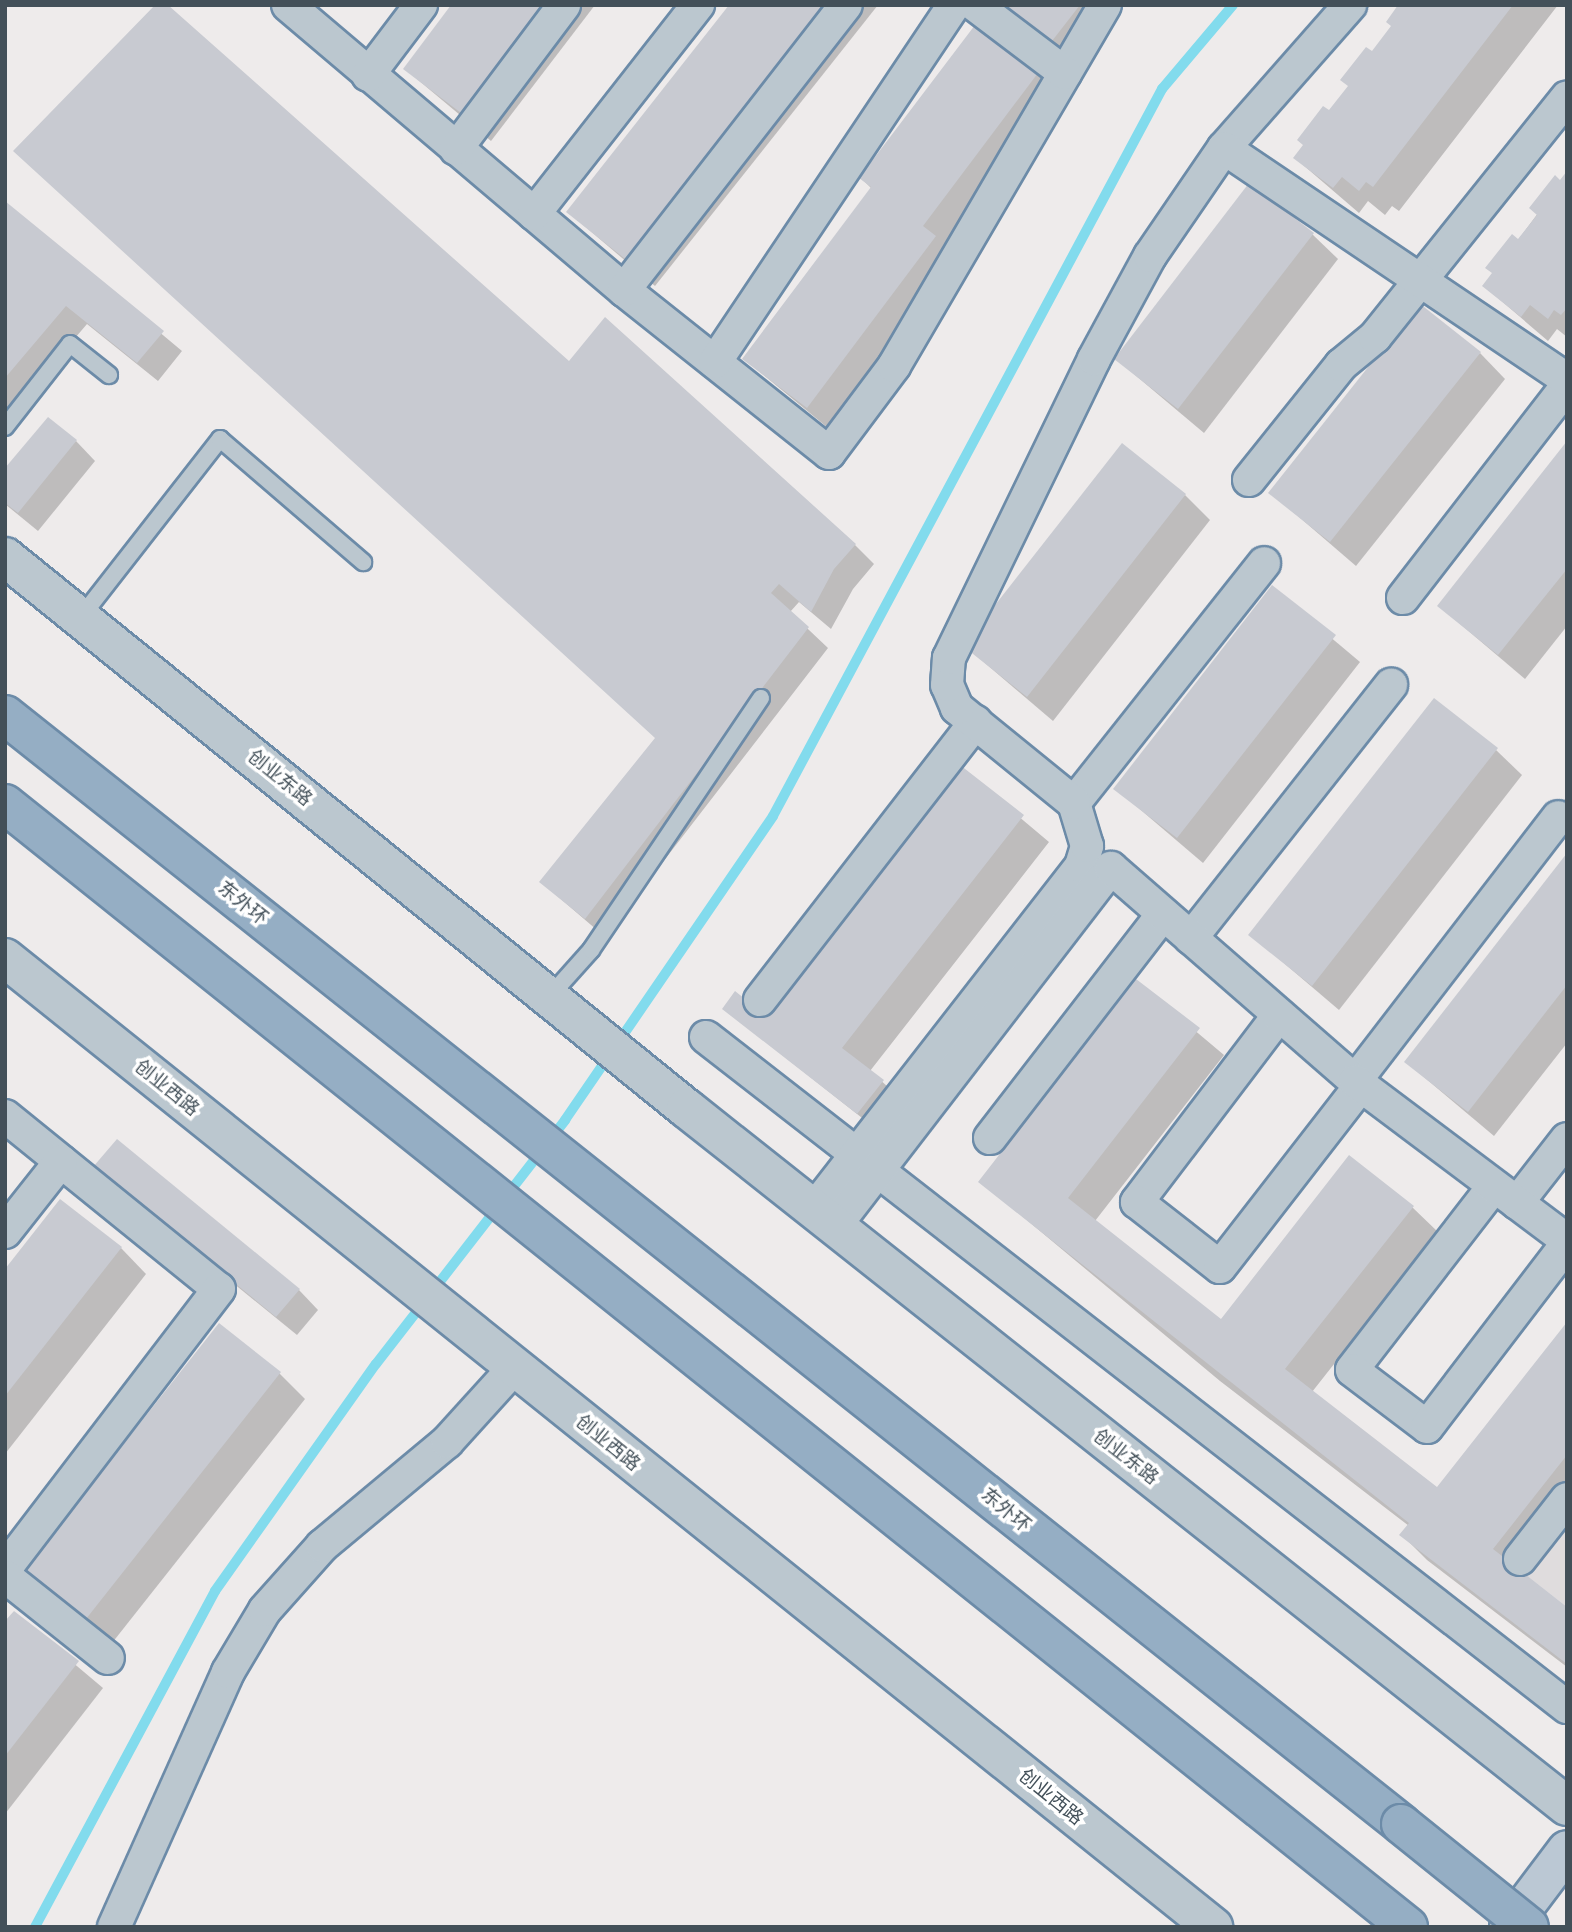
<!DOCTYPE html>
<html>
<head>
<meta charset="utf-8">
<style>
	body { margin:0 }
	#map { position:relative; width:1572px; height:1932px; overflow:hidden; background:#eeebeb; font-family:Inter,"Noto Sans SC",sans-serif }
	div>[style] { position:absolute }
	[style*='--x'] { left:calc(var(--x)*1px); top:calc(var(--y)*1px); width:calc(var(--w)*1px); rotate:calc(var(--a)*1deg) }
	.education>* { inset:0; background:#dfdcdd }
	.shadow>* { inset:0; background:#0003 }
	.stream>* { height:10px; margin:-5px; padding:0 5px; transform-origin:5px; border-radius:5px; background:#82dbed }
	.building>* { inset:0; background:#c8cad1 }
	.roads { filter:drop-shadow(2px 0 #6c8ba8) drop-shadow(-2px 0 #6c8ba8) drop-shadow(0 2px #6c8ba8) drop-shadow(0 -2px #6c8ba8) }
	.service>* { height:16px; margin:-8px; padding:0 8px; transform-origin:8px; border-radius:8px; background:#bbc7cf }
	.minor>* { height:32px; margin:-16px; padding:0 16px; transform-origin:16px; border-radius:16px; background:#bbc7cf }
	.tertiary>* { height:38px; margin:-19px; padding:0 19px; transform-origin:19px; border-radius:19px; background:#bbc7cf }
	.secondary>* { height:38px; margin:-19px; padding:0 19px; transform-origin:19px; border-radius:19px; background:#bbc8d4 }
	.trunk>* { height:38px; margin:-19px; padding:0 19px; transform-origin:19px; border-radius:19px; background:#95aec4 }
	.bridges { filter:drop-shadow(2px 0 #6c8ba8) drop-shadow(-2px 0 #6c8ba8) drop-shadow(0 2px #6c8ba8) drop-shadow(0 -2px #6c8ba8) }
	.trunk-bridge>* { height:38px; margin:-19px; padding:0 19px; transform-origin:19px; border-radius:19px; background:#95aec4 }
	span { translate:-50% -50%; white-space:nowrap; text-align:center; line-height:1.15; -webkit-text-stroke:7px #fff; paint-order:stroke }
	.street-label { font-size:19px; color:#435059 }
	.frame { position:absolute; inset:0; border:7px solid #435059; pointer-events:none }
</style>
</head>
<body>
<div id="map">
	<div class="education">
		<div style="clip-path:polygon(1567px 1514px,1567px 1607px,1522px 1572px)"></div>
	</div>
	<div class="shadow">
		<div style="clip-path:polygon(453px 5px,595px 5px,491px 141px,405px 69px)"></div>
		<div style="clip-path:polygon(732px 5px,878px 5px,655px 286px,568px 212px)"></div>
		<div style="clip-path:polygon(1002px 5px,1124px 5px,1078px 65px)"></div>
		<div style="clip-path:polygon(1401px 5px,1558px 5px,1399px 211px,1392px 206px,1385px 215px,1368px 201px,1359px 213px,1295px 158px,1393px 27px)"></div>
		<div style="clip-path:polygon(1037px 74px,1062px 99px,961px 263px,833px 432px,744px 359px,872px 189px,861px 178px)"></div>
		<div style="clip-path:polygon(1567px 174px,1567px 337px,1557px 329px,1548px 341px,1484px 286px)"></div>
		<div style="clip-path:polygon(5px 203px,182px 351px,158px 381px,87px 324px,5px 420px)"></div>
		<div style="clip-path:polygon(1312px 234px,1338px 259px,1204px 433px,1116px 359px)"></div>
		<div style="clip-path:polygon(1480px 353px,1505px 379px,1356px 566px,1270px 492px)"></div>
		<div style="clip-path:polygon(569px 364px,855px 545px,874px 564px,853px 589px,831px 629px,799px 602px,790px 612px,828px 648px,605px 937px,541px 882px,656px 738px)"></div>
		<div style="clip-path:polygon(76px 441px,95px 461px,38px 531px,5px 504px,5px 471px)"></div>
		<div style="clip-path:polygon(1567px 444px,1567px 626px,1525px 679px,1439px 606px)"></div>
		<div style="clip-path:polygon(1185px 495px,1210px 520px,1053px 721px,965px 646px)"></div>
		<div style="clip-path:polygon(1272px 588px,1360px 662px,1203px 863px,1115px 788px)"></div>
		<div style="clip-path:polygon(1496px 750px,1522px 775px,1339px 1010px,1251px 935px)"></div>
		<div style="clip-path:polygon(960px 767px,1049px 842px,870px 1071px,896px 1094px,871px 1125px,724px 1009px,765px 1017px)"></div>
		<div style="clip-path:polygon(1567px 856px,1567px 1043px,1494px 1136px,1406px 1062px)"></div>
		<div style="clip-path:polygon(1136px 981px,1224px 1055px,1095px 1221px,1221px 1322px,1412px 1207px,1438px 1232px,1312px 1392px,1437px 1489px,1567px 1325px,1567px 1512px,1520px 1572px,1567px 1608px,1567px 1667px,1427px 1560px,1402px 1535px,1409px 1526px,1220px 1381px,980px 1181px)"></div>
		<div style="clip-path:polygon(115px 1187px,299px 1290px,318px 1310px,297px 1335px)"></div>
		<div style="clip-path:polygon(121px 1248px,146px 1274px,5px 1454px,5px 1271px)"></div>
		<div style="clip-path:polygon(279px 1373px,305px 1399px,112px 1643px,27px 1570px)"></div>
		<div style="clip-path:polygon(14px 1613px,103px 1688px,5px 1814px,5px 1624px)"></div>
	</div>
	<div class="stream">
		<div style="--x:35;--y:1927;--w:381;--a:-61.8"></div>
		<div style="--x:215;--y:1591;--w:278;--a:-54.7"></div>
		<div style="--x:376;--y:1364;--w:309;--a:-52.2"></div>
		<div style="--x:565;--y:1120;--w:368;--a:-55.6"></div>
		<div style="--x:773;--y:816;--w:825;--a:-61.85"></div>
		<div style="--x:1162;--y:89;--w:110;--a:-49.8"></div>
	</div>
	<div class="building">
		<div style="clip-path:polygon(155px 5px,168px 5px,569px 361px,605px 317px,856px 544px,834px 569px,811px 612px,779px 584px,771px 593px,809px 627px,585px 919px,539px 882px,655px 738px,13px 151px)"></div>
		<div style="clip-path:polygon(451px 5px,550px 5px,465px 116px,403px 69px)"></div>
		<div style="clip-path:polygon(729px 5px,833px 5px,629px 262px,566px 212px)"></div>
		<div style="clip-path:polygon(1004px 5px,1080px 5px,1052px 41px)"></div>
		<div style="clip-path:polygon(1398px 5px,1513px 5px,1373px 187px,1366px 182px,1359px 191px,1342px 177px,1333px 188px,1293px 158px,1303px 145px,1297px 140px,1323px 106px,1329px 110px,1348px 86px,1340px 80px,1366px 47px,1372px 51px,1391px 26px,1386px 22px)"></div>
		<div style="clip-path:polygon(975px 25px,1038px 73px,923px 226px,936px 236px,807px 408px,742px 359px,871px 187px,859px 178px)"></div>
		<div style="clip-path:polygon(1567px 171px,1567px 308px,1561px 315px,1554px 310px,1548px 319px,1530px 305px,1521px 317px,1482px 286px,1492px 273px,1485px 268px,1512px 234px,1518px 239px,1537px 215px,1529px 208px,1555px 175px,1560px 180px)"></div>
		<div style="clip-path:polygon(1249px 183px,1314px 233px,1178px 409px,1114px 359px)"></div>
		<div style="clip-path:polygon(5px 201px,164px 331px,137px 363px,66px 306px,5px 378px)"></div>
		<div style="clip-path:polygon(1419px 303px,1481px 352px,1330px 542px,1268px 493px)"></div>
		<div style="clip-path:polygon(48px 417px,77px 440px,18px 513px,5px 503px,5px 468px)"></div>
		<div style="clip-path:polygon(1567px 441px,1567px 569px,1498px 655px,1437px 606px)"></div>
		<div style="clip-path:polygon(1122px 443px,1186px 494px,1027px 697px,963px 646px)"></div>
		<div style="clip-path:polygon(1272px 585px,1336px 635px,1177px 838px,1113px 789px)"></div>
		<div style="clip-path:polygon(1434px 698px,1498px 748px,1312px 986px,1248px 935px)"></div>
		<div style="clip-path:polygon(960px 765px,1024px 815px,842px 1048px,884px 1080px,857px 1114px,722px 1009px,735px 991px,765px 1015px)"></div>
		<div style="clip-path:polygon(1567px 853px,1567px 985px,1468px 1112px,1404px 1062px)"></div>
		<div style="clip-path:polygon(1136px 979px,1200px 1028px,1068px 1198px,1221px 1319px,1349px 1155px,1414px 1206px,1285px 1369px,1437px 1487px,1567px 1322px,1567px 1455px,1493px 1549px,1567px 1607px,1567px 1664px,1399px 1535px,1409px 1523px,978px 1182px)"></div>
		<div style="clip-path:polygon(117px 1139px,300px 1289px,276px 1317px,93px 1167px)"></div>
		<div style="clip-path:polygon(60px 1199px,122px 1247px,5px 1396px,5px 1269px)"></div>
		<div style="clip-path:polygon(219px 1323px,281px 1372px,86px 1619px,24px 1570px)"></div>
		<div style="clip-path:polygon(14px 1611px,79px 1661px,5px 1756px,5px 1621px)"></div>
	</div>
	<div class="roads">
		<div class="service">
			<div style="--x:5;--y:427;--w:105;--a:-51.9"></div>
			<div style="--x:70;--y:344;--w:50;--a:38.5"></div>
			<div style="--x:81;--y:617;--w:226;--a:-52"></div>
			<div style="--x:220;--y:439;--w:189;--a:40.7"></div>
			<div style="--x:549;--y:997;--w:63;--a:-48.2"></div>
			<div style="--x:591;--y:950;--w:304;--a:-56"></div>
		</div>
		<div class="minor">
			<div style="--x:288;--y:5;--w:441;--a:40.3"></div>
			<div style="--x:624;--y:290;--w:262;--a:38.5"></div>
			<div style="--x:829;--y:453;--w:109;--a:-53.2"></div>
			<div style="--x:894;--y:366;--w:418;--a:-59.7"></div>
			<div style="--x:975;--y:5;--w:113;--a:37.1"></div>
			<div style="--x:368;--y:75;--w:88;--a:-52.9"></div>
			<div style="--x:1224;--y:148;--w:191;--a:-48.6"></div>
			<div style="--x:456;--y:149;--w:180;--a:-53.1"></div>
			<div style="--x:534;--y:214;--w:266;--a:-51.9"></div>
			<div style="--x:624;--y:290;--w:361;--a:-52.1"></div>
			<div style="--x:715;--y:362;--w:430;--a:-56.2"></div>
			<div style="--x:1249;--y:480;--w:147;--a:-51.3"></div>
			<div style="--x:1341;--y:365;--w:44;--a:-39.5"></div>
			<div style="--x:1375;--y:337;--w:307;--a:-51.3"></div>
			<div style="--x:1403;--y:598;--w:268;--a:-52.3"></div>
			<div style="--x:1074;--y:803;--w:306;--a:-51.6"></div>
			<div style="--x:1191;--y:938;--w:323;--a:-51.7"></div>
			<div style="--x:760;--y:1000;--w:352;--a:-52.2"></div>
			<div style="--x:1279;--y:1015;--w:235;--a:127.2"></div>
			<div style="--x:1137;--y:1202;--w:105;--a:38.1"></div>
			<div style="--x:1220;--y:1267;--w:230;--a:-52.2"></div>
			<div style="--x:706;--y:1037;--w:1091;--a:37.89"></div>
			<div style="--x:1355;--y:1081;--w:333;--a:-52.4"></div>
			<div style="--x:5;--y:1116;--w:275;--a:39"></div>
			<div style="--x:219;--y:1289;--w:346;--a:127.4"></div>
			<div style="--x:9;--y:1564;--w:16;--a:105"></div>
			<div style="--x:990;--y:1138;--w:283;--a:-52.3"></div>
			<div style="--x:1494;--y:1186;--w:232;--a:127.7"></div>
			<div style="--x:1352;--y:1370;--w:94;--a:37.2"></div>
			<div style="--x:1427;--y:1427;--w:230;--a:-52.6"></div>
			<div style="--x:1517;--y:1203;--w:81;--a:-52"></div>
			<div style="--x:814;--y:1209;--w:435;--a:-52.1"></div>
			<div style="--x:1081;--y:866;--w:21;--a:-73"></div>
			<div style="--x:1087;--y:846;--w:45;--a:-106.8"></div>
			<div style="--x:1074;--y:803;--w:151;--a:-140.9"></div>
			<div style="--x:957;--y:708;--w:25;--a:-113"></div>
			<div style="--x:947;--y:685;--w:27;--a:-86"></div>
			<div style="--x:949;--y:658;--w:332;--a:-64.1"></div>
			<div style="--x:1094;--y:359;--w:117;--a:-61.5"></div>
			<div style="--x:1150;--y:256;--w:131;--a:-55.6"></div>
			<div style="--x:1224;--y:148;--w:414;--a:34"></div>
			<div style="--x:835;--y:1226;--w:452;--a:-52.4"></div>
			<div style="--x:1111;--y:868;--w:324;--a:41.1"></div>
			<div style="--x:1355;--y:1081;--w:265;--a:36.9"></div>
			<div style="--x:5;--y:1232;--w:90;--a:-51.7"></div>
			<div style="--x:1520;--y:1559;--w:76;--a:-51.9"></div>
			<div style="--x:6;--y:1577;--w:130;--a:38.5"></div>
			<div style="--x:114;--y:1927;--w:279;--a:-65.9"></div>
			<div style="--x:228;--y:1672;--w:72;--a:-59.2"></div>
			<div style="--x:265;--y:1610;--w:86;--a:-48.3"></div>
			<div style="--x:322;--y:1546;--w:163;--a:-39.8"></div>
			<div style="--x:447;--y:1442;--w:100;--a:-47.8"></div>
		</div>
		<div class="tertiary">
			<div style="--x:5;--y:557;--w:876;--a:38.98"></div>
			<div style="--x:686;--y:1108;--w:1124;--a:38.39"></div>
			<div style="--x:5;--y:958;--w:1549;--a:38.73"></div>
		</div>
		<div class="secondary">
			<div style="--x:1509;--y:1927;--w:96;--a:-53"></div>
		</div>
		<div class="trunk">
			<div style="--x:5;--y:715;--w:1783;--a:38.46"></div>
			<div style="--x:5;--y:804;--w:1797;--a:38.67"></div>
		</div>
	</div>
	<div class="bridges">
		<div class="trunk-bridge">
			<div style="--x:1401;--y:1824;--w:164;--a:38.8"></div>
		</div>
	</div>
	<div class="street-label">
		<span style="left:280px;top:778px;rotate:39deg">创业东路</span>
		<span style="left:243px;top:903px;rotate:38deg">东外环</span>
		<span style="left:167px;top:1088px;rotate:39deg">创业西路</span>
		<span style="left:608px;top:1443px;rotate:39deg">创业西路</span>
		<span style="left:1126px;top:1457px;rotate:38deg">创业东路</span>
		<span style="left:1006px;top:1510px;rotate:39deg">东外环</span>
		<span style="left:1051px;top:1797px;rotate:39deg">创业西路</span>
	</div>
	<div class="frame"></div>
</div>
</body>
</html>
